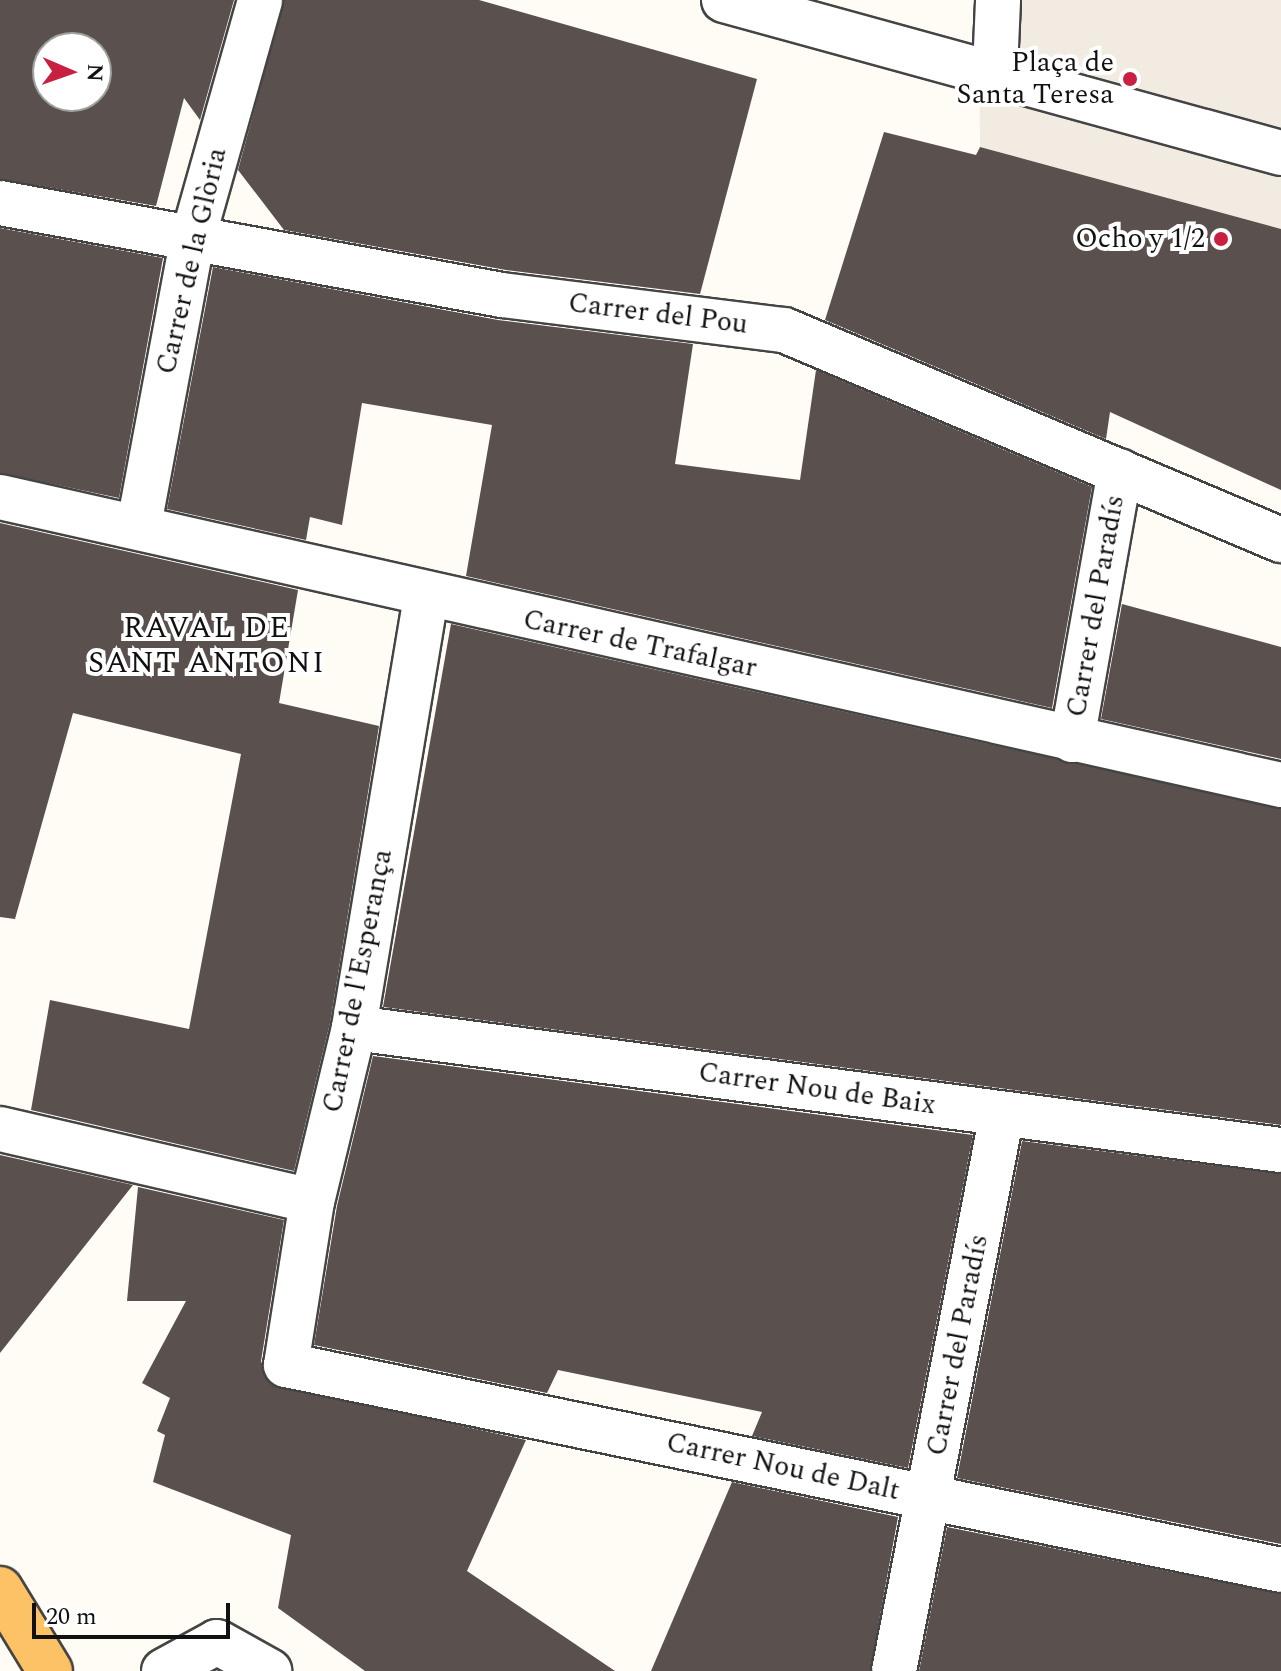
<!DOCTYPE html>
<html>
<head>
<meta charset="utf-8">
<style>
	body { margin:0 }
	#map { position:relative; width:1281px; height:1671px; overflow:hidden; background:#fffbf5; font-family:Spectral,serif }
	div>[style] { position:absolute }
	[style*='--x'] { left:calc(var(--x)*1px); top:calc(var(--y)*1px); width:calc(var(--w)*1px); rotate:calc(var(--a)*1deg) }
	.plaza>* { inset:0; background:#f2ebe1 }
	.building>* { inset:0; background:#5a504d }
	.roads { filter:drop-shadow(2px 0 #444) drop-shadow(-2px 0 #444) drop-shadow(0 2px #444) drop-shadow(0 -2px #444) }
	.minor>* { height:44px; margin:-22px; padding:0 22px; transform-origin:22px; border-radius:22px; background:#fff }
	.primary>* { height:44px; margin:-22px; padding:0 22px; transform-origin:22px; border-radius:22px; background:#fec266 }
	.dots>* { width:22px; height:22px; translate:-50% -50%; box-sizing:border-box; border:4px solid #fff; border-radius:50% }
	span { translate:-50% -50%; white-space:nowrap; text-align:center; line-height:1.15; -webkit-text-stroke:8px #fff; paint-order:stroke }
	.poi-label { font-size:28px; color:#111 }
	.right { translate:-100% -50%; text-align:right }
	.street-label { font-size:28px; color:#111 }
	.neighbourhood-label { font-size:30px; color:#111; letter-spacing:2px }
	.north { position:absolute; left:32px; top:32px; width:80px; height:80px; box-sizing:border-box; background:#fff; border:2px solid #a0a0a0; border-radius:50%; rotate:92deg; font-size:22px; font-weight:700; line-height:32px; text-align:center; color:#111 }
	.north::after { content:''; display:block; margin:auto; width:28px; height:36px; background:#c92042; clip-path:polygon(50% 0,100% 100%,50% 72%,0 100%) }
	.scale { position:absolute; left:32px; top:1603px; width:198px; height:36px; box-sizing:border-box; border:4px solid #111; border-top:0; padding-left:10px; font-size:24px; line-height:28px; white-space:nowrap; color:#111; -webkit-text-stroke:6px #fff; paint-order:stroke }
</style>
</head>
<body>
<div id="map">
	<div class="plaza">
		<div style="clip-path:polygon(979px 0,1281px 0,1281px 229px,980px 147px)"></div>
	</div>
	<div class="building">
		<div style="clip-path:polygon(evenodd,0 0,234px 0,200px 120px,184px 98px,156px 206px,0 179px,0 0,48px 48px,96px 48px,96px 96px,48px 96px,48px 48px)"></div>
		<div style="clip-path:polygon(284px 0,479px 0,757px 79px,700px 294px,506px 270px,284px 230px,238px 170px)"></div>
		<div style="clip-path:polygon(884px 132px,976px 155px,980px 147px,1281px 229px,1281px 490px,1110px 412px,1106px 439px,825px 320px)"></div>
		<div style="clip-path:polygon(0 228px,163px 258px,119px 498px,0 473px)"></div>
		<div style="clip-path:polygon(213px 267px,498px 320px,693px 344px,675px 464px,800px 480px,816px 370px,1092px 487px,1052px 708px,466px 576px,492px 425px,362px 403px,342px 525px,310px 517px,306px 540px,167px 509px)"></div>
		<div style="clip-path:polygon(0 523px,298px 590px,279px 703px,379px 726px,330px 1023px,294px 1171px,31px 1110px,50px 1000px,189px 1029px,241px 754px,73px 713px,15px 919px,0 917px)"></div>
		<div style="clip-path:polygon(1122px 604px,1281px 647px,1281px 759px,1101px 719px)"></div>
		<div style="clip-path:polygon(451px 624px,1281px 809px,1281px 1125px,383px 1007px)"></div>
		<div style="clip-path:polygon(373px 1056px,973px 1135px,908px 1468px,752px 1436px,762px 1412px,558px 1370px,547px 1393px,314px 1345px,337px 1206px)"></div>
		<div style="clip-path:polygon(1022px 1141px,1281px 1174px,1281px 1544px,957px 1478px)"></div>
		<div style="clip-path:polygon(0 1155px,133px 1185px,0 1353px)"></div>
		<div style="clip-path:polygon(138px 1187px,284px 1220px,261px 1361px,270px 1384px,526px 1440px,467px 1571px,615px 1671px,365px 1671px,278px 1608px,291px 1535px,153px 1482px,165px 1435px,157px 1431px,170px 1398px,142px 1383px,186px 1301px,127px 1301px)"></div>
		<div style="clip-path:polygon(732px 1482px,898px 1517px,870px 1671px,651px 1671px)"></div>
		<div style="clip-path:polygon(947px 1527px,1281px 1594px,1281px 1671px,919px 1671px)"></div>
	</div>
	<div class="roads">
		<div class="minor">
			<div style="--x:724;--y:0;--w:578;--a:15.36"></div>
			<div style="--x:995;--y:70;--w:70;--a:-87.5"></div>
			<div style="--x:0;--y:203;--w:510;--a:10.39"></div>
			<div style="--x:502;--y:295;--w:284;--a:7.1"></div>
			<div style="--x:784;--y:330;--w:540;--a:22.91"></div>
			<div style="--x:0;--y:497;--w:1313;--a:12.67"></div>
			<div style="--x:139;--y:525;--w:289;--a:-79.4"></div>
			<div style="--x:192;--y:241;--w:250;--a:-74.2"></div>
			<div style="--x:426;--y:597;--w:437;--a:99.5"></div>
			<div style="--x:354;--y:1028;--w:178;--a:103.6"></div>
			<div style="--x:312;--y:1201;--w:166;--a:99"></div>
			<div style="--x:286;--y:1365;--w:1016;--a:11.64"></div>
			<div style="--x:1072;--y:740;--w:273;--a:-79.9"></div>
			<div style="--x:354;--y:1028;--w:935;--a:7.5"></div>
			<div style="--x:0;--y:1129;--w:320;--a:13"></div>
			<div style="--x:164;--y:1671;--w:60;--a:-28.7"></div>
			<div style="--x:217;--y:1642;--w:60;--a:29.1"></div>
			<div style="--x:894;--y:1671;--w:567;--a:-79.03"></div>
		</div>
		<div class="primary">
			<div style="--x:0;--y:1589;--w:96;--a:58.6"></div>
		</div>
	</div>
	<div class="dots">
		<div style="left:1130px;top:79px;background:#c92042"></div>
		<div style="left:1221px;top:239px;background:#c92042"></div>
	</div>
	<div class="poi-label">
		<span class="right" style="left:1114px;top:79px">Plaça de<br>Santa Teresa</span>
		<span class="right" style="left:1205px;top:239px">Ocho y 1/2</span>
	</div>
	<div class="street-label">
		<span style="left:192px;top:261px;rotate:-77deg">Carrer de la Glòria</span>
		<span style="left:658px;top:314px;rotate:7deg">Carrer del Pou</span>
		<span style="left:1096px;top:606px;rotate:-80deg">Carrer del Paradís</span>
		<span style="left:640px;top:644px;rotate:12deg">Carrer de Trafalgar</span>
		<span style="left:358px;top:981px;rotate:-79deg">Carrer de l'Esperança</span>
		<span style="left:817px;top:1089px;rotate:8deg">Carrer Nou de Baix</span>
		<span style="left:958px;top:1345px;rotate:-79deg">Carrer del Paradís</span>
		<span style="left:783px;top:1467px;rotate:12deg">Carrer Nou de Dalt</span>
	</div>
	<div class="neighbourhood-label">
		<span style="left:207px;top:645px">RAVAL DE<br>SANT ANTONI</span>
	</div>
	<div class="north">N</div>
	<div class="scale">20 m</div>
</div>
</body>
</html>
